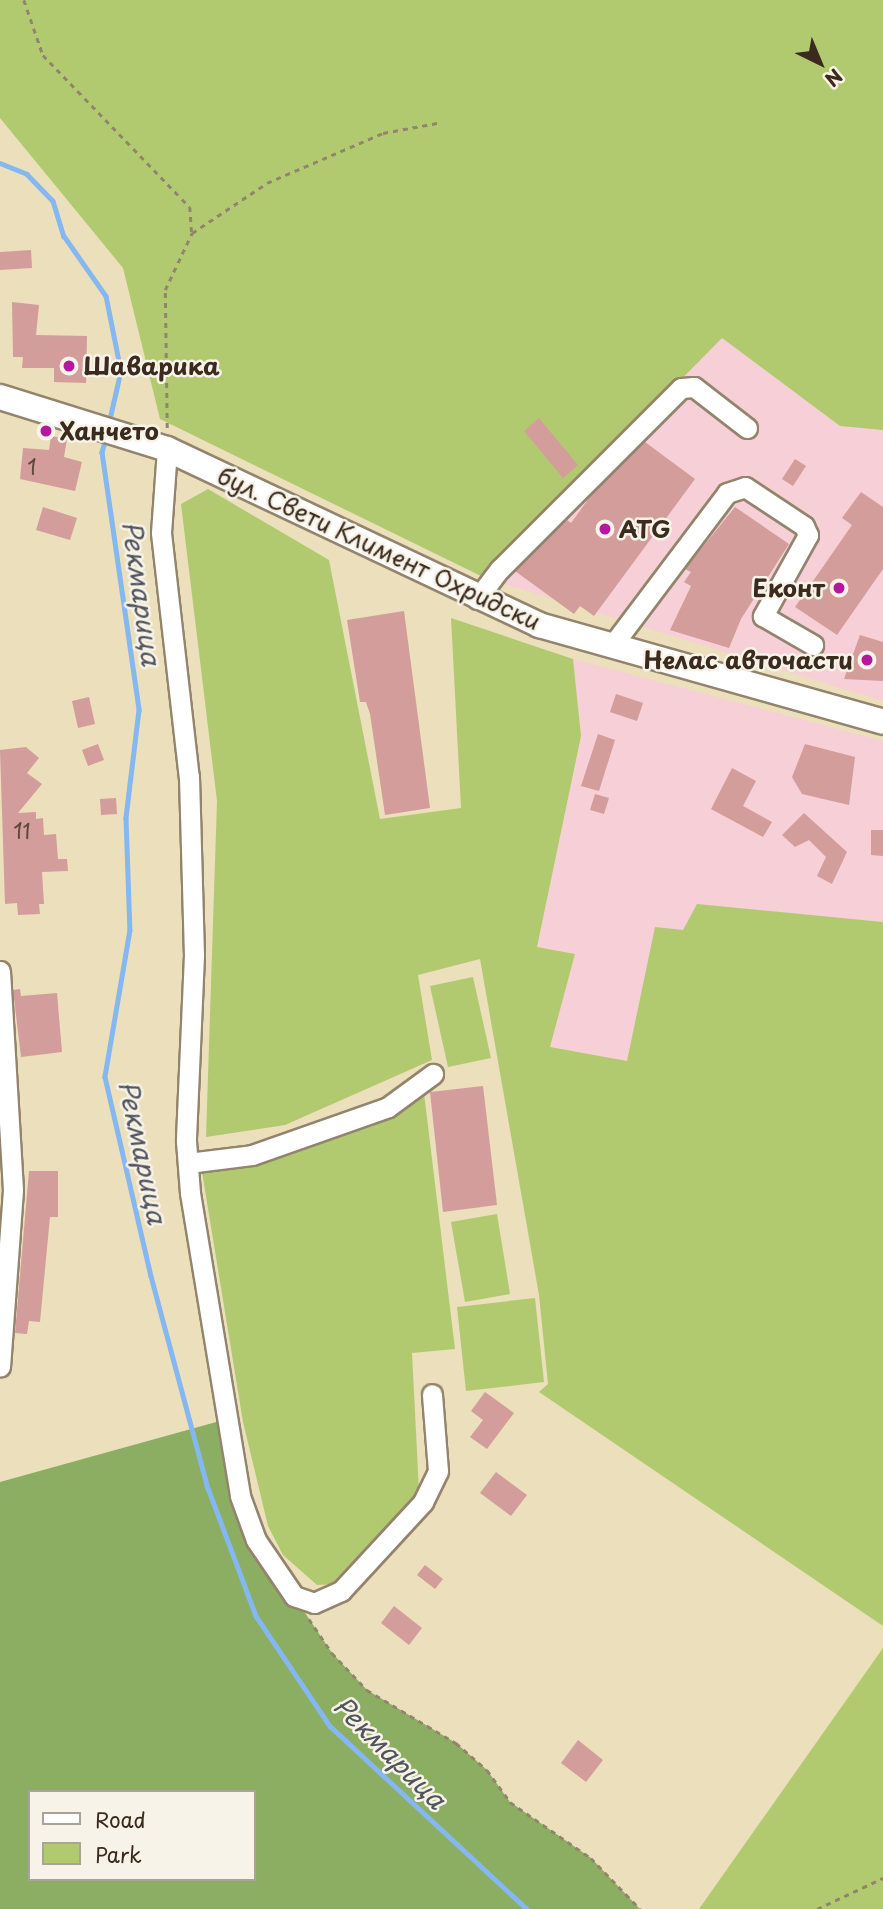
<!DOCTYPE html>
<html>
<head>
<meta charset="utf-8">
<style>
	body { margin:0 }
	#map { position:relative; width:883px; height:1909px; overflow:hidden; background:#ebdfbc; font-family:"Playpen Sans",sans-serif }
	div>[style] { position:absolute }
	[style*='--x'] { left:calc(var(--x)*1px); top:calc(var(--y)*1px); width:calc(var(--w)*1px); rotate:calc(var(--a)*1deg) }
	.built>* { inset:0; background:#f6cfd7 }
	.green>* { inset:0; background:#b1ca70 }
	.forest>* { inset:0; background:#8cae62 }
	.stream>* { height:4.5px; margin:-2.25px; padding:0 2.25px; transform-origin:2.25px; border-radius:2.25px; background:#85b7f1 }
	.building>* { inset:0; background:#d39d9b }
	.path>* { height:2.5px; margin-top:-1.25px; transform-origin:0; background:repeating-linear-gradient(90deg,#93846d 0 5px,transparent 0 10px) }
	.roads { filter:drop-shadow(2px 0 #93846d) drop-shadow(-2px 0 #93846d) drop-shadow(0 2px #93846d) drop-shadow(0 -2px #93846d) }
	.minor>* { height:19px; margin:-9.5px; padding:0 9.5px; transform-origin:9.5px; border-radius:9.5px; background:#fff }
	.major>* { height:24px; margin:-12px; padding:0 12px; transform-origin:12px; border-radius:12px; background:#fff }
	.dots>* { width:19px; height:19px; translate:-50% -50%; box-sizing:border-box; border:4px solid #f7f3e8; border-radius:50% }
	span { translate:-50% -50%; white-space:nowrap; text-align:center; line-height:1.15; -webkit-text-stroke:5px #f7f3e8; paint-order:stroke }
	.number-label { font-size:21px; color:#61473d }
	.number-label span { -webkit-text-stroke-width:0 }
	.poi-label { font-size:24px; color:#3b2a1e; font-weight:700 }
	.left { translate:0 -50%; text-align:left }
	.right { translate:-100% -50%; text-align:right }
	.street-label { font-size:24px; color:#3b2a1e }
	.water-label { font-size:26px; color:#51545d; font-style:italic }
	.legend { position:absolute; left:28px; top:1790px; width:228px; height:91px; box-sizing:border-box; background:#f7f3e8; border:2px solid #aca397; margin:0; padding:9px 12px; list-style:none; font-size:21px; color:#3b2a1e }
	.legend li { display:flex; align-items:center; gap:14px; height:35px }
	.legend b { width:35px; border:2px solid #aca397 }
	.north { position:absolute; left:785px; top:28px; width:70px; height:70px; -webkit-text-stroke:5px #f7f3e8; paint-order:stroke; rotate:137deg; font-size:19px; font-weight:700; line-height:28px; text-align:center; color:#3b2a1e }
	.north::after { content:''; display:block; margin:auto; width:24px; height:32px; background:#3b2a1e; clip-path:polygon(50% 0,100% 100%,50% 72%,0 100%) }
</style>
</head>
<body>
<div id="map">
	<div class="built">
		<div style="clip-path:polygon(722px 337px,840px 426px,883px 430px,883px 701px,485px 578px)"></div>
		<div style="clip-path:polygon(573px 659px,883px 741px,883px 922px,627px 1061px,550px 1047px,575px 954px,537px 947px,581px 736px)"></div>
	</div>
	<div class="green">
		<div style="clip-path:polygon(0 0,883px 0,883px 430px,840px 426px,722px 338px,485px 578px,160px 419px,123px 268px,0 118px)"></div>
		<div style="clip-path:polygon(208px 489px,329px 560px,380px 819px,461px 808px,451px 618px,573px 659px,581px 736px,537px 947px,575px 954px,550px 1047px,627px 1061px,655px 927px,683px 930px,697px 904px,883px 922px,883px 1626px,539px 1392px,548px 1384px,539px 1295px,480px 959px,418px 975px,432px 1060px,285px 1125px,206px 1137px,217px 801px,181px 504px)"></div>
		<div style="clip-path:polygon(473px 977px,491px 1058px,448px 1067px,430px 986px)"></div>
		<div style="clip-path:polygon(424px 1093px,455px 1349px,412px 1353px,419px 1491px,341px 1584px,317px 1585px,283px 1555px,268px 1526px,243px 1422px,202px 1172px,251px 1163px)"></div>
		<div style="clip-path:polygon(497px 1214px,510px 1294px,465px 1302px,451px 1222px)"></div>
		<div style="clip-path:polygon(535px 1298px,544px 1382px,466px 1391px,457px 1307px)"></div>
		<div style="clip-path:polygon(883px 1648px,883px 1909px,699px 1909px)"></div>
	</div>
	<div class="forest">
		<div style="clip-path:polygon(evenodd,227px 1419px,256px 1540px,332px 1653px,367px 1690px,456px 1743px,487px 1770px,510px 1802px,591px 1858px,640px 1909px,0 1909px,0 1482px,227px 1419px,30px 1792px,254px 1792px,254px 1879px,30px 1879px,30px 1792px)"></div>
	</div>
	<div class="stream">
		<div style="--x:0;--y:163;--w:29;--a:22"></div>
		<div style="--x:27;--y:174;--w:37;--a:46"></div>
		<div style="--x:53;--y:201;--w:37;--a:73"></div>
		<div style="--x:64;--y:236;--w:73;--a:55"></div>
		<div style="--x:106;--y:296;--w:76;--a:78.7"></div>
		<div style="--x:121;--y:371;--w:54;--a:102.8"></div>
		<div style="--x:106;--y:439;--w:14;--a:107"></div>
		<div style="--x:102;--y:452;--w:261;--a:81.8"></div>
		<div style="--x:139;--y:710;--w:109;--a:96.9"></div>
		<div style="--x:126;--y:818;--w:112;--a:88"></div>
		<div style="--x:130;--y:930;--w:149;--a:99.7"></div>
		<div style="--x:105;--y:1077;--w:204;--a:77"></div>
		<div style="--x:151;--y:1276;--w:220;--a:75"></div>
		<div style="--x:208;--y:1488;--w:137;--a:69.4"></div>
		<div style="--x:256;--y:1616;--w:133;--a:56.1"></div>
		<div style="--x:330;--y:1726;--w:269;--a:42.9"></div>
	</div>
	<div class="building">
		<div style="clip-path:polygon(31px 250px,32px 268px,0 270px,0 252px)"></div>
		<div style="clip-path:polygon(12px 302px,39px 305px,36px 335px,87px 336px,86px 383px,54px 382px,54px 368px,22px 368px,23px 357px,13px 357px)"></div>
		<div style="clip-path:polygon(539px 418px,578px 465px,563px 478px,524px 431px)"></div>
		<div style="clip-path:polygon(51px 436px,67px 439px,64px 457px,82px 462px,75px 491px,20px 479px,23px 448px,49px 450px)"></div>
		<div style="clip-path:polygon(645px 442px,695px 479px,594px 616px,580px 606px,574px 614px,515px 571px,567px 520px,571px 523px,592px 494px)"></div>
		<div style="clip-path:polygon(795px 459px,806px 466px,793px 486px,782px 479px)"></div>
		<div style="clip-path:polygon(861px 492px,883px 507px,883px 569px,837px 635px,795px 607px,852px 525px,842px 518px)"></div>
		<div style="clip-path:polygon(43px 507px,77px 518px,70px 540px,36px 530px)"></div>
		<div style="clip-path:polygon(735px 507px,789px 544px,741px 619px,729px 648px,670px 630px,691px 586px,684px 582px,691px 572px,685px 569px)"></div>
		<div style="clip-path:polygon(404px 611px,430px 808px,385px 815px,370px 714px,366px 702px,360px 702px,347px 620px)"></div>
		<div style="clip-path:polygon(860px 635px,883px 642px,883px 681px,844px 679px)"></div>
		<div style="clip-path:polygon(616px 694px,643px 703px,637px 721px,610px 712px)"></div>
		<div style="clip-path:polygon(89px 697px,95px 724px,78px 728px,72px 701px)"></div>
		<div style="clip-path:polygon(598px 734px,615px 740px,599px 791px,581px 786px)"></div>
		<div style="clip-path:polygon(98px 744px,104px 760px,88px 766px,82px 750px)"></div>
		<div style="clip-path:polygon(805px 744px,855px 757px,849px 805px,802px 794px,792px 777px)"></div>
		<div style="clip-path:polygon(26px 747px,39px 758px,27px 773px,42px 784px,18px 813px,36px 812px,36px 819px,43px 818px,44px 835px,56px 834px,58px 859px,67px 859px,68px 871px,42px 872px,44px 904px,39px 904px,40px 914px,18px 915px,17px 903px,5px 904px,0 750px)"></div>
		<div style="clip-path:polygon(732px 768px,756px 781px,743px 806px,772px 822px,763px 837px,711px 809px)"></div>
		<div style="clip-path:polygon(595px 794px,609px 798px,604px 814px,590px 810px)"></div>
		<div style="clip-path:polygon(116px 798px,117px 814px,101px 815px,100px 799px)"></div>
		<div style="clip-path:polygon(804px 813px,847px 852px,832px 884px,817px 876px,826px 857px,809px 840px,795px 847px,782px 835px)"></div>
		<div style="clip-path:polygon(871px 830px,883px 830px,883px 856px,871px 855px)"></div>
		<div style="clip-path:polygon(20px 989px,21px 996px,57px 993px,62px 1052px,21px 1057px,13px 990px)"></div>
		<div style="clip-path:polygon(483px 1086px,497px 1205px,443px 1212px,430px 1092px)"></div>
		<div style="clip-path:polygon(29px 1171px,58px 1171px,58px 1217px,50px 1217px,40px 1322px,29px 1321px,27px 1334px,15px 1333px)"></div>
		<div style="clip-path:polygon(485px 1392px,514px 1413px,487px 1449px,470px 1437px,483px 1420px,471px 1411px)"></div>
		<div style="clip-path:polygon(496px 1472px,527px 1495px,511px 1516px,480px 1493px)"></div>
		<div style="clip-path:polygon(425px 1565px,443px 1579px,435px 1589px,417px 1575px)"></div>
		<div style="clip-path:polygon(394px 1606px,422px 1628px,409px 1645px,381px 1623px)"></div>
		<div style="clip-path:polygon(578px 1740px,603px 1760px,586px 1782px,561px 1763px)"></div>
	</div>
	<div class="path">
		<div style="--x:24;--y:0;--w:58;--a:70.9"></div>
		<div style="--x:43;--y:55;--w:211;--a:46"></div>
		<div style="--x:190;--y:207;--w:26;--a:86"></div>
		<div style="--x:167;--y:428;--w:138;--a:-90.8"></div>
		<div style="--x:165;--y:290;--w:63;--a:-64.7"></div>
		<div style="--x:192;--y:233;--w:90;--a:-33.7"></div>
		<div style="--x:267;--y:183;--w:126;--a:-23.3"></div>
		<div style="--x:383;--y:133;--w:55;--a:-10.5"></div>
		<div style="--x:309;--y:1619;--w:41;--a:55.9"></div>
		<div style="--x:332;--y:1653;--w:51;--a:46.6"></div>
		<div style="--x:367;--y:1690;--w:104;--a:30.8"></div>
		<div style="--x:456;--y:1743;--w:41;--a:41.1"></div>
		<div style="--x:487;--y:1770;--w:39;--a:54"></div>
		<div style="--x:510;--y:1802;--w:98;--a:34.7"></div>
		<div style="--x:591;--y:1858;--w:71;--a:46.1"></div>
		<div style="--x:817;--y:1909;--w:73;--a:-25.2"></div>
	</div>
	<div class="roads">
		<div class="minor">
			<div style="--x:167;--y:449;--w:84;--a:94.1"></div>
			<div style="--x:161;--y:533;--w:246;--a:83.5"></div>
			<div style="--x:189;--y:777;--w:178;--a:88.4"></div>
			<div style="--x:194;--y:955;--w:186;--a:92.5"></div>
			<div style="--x:186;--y:1141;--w:52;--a:85.6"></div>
			<div style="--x:190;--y:1193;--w:307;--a:80.6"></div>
			<div style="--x:240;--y:1496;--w:47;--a:70"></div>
			<div style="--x:256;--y:1540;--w:68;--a:55.8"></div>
			<div style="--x:294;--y:1596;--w:21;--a:19"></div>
			<div style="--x:314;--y:1603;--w:30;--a:-24"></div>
			<div style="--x:341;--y:1591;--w:121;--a:-47.3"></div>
			<div style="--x:423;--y:1502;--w:34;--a:-64"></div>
			<div style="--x:438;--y:1471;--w:77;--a:-94.5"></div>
			<div style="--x:477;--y:599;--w:38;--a:-53"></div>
			<div style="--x:500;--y:569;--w:256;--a:-45"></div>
			<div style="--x:681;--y:388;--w:13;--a:-4"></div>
			<div style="--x:694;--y:387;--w:67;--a:37.7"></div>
			<div style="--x:611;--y:647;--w:193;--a:-53"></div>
			<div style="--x:727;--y:493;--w:19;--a:-18"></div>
			<div style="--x:745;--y:487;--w:71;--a:33.5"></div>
			<div style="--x:804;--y:526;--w:10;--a:66"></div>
			<div style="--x:808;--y:535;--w:93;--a:119.1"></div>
			<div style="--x:763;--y:616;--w:58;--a:30.1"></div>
			<div style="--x:0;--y:971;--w:219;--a:86.6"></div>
			<div style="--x:13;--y:1190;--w:177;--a:94.2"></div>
			<div style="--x:188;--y:1163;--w:64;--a:-7.1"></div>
			<div style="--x:252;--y:1155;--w:144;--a:-19.4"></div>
			<div style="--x:388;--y:1107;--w:56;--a:-36.3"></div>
		</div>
		<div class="major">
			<div style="--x:0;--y:397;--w:175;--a:17.3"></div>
			<div style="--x:167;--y:449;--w:412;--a:25.3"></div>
			<div style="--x:539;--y:625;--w:357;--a:15.7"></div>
		</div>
	</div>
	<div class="dots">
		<div style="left:69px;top:366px;background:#b5179e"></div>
		<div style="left:46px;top:431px;background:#b5179e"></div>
		<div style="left:605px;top:529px;background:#b5179e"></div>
		<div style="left:839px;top:588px;background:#b5179e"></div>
		<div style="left:867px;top:660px;background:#b5179e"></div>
	</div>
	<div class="number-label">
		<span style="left:32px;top:466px">1</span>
		<span style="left:22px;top:830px">11</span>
	</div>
	<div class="poi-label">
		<span class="left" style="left:83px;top:366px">Шаварика</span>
		<span class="left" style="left:60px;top:431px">Ханчето</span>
		<span class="left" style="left:619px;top:529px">ATG</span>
		<span class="right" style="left:825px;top:588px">Еконт</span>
		<span class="right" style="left:853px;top:660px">Нелас авточасти</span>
	</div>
	<div class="street-label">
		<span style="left:379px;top:548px;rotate:25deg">бул. Свети Климент Охридски</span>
	</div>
	<div class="water-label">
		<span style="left:142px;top:593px;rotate:82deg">Рекмарица</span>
		<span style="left:143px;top:1152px;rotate:78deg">Рекмарица</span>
		<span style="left:390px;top:1752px;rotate:45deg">Рекмарица</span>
	</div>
	<ul class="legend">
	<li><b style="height:9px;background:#fff"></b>Road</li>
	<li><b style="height:19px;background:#b1ca70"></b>Park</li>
	</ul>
	<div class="north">N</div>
</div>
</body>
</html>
